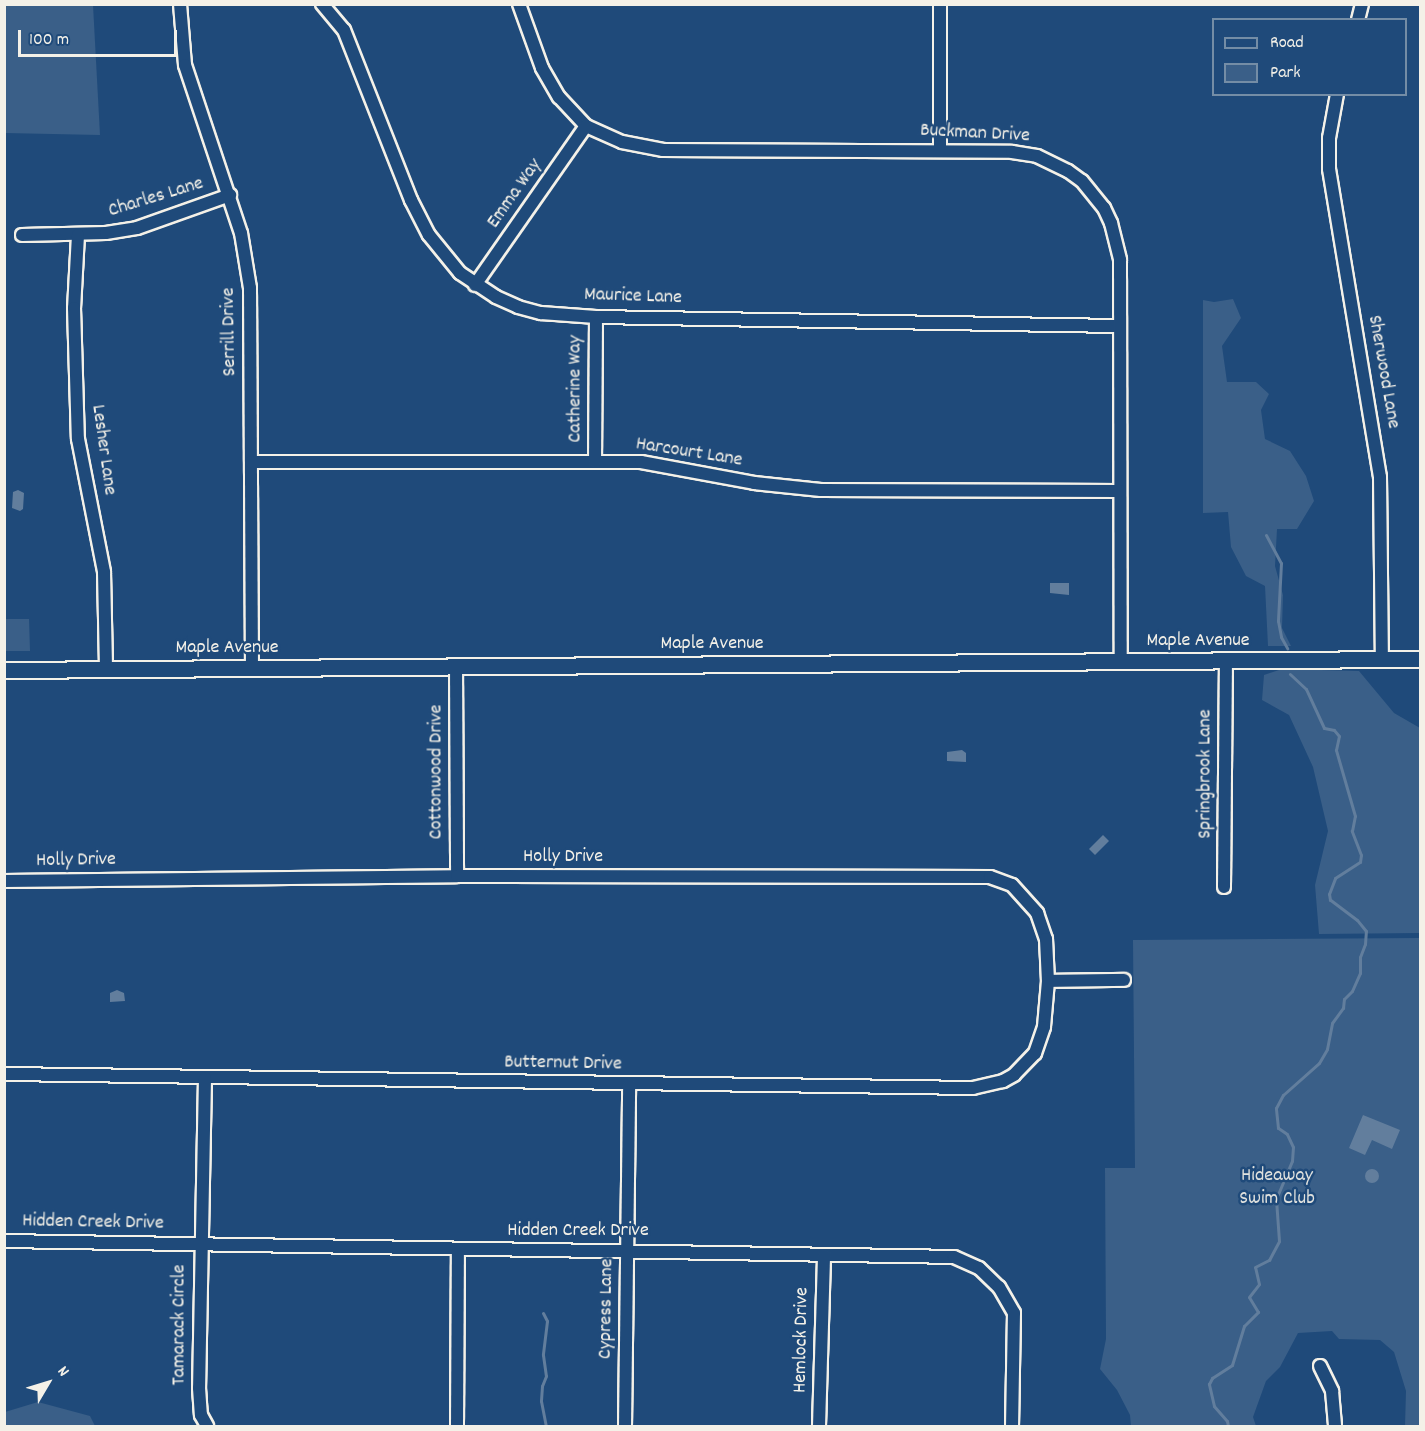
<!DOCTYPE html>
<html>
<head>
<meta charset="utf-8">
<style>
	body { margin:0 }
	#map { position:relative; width:1425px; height:1431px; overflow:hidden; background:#1f4a7a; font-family:Dekko,sans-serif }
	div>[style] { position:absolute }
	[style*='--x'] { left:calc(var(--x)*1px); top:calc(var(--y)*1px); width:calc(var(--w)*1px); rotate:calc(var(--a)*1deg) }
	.green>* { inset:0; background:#3a5f88 }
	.water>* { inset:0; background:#627e9d }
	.round { border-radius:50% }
	.stream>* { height:3px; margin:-1.5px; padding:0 1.5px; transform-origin:1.5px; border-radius:1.5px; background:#627e9d }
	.roads { filter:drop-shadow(2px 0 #f4f1e8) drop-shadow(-2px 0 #f4f1e8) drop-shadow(0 2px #f4f1e8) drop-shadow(0 -2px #f4f1e8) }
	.minor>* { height:12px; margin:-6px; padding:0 6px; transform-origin:6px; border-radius:6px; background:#1f4a7a }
	.tertiary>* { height:15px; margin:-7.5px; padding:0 7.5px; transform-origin:7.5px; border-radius:7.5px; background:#1f4a7a }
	span { translate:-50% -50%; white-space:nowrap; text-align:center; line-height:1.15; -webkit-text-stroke:5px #1f4a7a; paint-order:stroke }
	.street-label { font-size:20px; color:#f4f1e8 }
	.park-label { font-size:20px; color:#e1e2de }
	.frame { position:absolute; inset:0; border:6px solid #f4f1e8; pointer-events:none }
	.legend { position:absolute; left:1212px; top:18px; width:195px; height:78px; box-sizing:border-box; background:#1f4a7a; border:2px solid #748da6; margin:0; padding:8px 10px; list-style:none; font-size:18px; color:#f4f1e8 }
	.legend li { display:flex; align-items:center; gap:12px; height:30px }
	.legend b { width:30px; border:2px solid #748da6 }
	.north { position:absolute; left:18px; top:1353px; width:60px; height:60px; -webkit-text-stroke:4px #1f4a7a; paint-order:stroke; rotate:52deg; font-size:16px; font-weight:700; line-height:24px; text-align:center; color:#f4f1e8 }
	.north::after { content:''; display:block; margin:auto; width:21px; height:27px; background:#f4f1e8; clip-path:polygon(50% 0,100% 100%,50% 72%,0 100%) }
	.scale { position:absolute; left:18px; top:30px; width:159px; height:27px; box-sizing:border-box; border:3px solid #f4f1e8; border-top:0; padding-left:8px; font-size:18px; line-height:21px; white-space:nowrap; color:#f4f1e8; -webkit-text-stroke:4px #1f4a7a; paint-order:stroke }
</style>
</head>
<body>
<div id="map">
	<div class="green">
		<div style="clip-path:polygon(5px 4px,93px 5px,100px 135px,5px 133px)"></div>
		<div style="clip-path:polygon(1233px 299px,1241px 318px,1222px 346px,1227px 382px,1256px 382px,1269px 394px,1261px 410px,1265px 439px,1290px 451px,1306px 476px,1314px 501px,1297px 529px,1277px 529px,1275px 566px,1283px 595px,1282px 628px,1291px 646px,1268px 646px,1265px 586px,1246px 576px,1231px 547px,1228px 512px,1203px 513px,1203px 300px,1214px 302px)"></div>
		<div style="clip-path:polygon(5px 619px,29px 619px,30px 651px,5px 651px)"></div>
		<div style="clip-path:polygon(1282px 669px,1359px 671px,1394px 713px,1420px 728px,1420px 933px,1319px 934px,1315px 885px,1328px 831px,1313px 767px,1289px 715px,1262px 700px,1264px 675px)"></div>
		<div style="clip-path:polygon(1420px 938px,1420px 1426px,1405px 1426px,1406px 1391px,1394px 1352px,1380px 1340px,1339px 1339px,1332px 1331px,1298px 1333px,1280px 1367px,1266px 1381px,1253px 1417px,1256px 1426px,1131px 1426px,1130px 1415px,1117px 1390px,1100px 1369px,1106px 1339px,1105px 1168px,1135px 1168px,1133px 940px)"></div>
		<div style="clip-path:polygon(38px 1402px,90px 1416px,95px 1426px,5px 1426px,5px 1412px)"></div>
	</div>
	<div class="water">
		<div style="clip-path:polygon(18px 490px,24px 493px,23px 509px,20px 511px,12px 508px,13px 492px)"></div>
		<div style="clip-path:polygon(1050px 583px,1069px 583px,1069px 595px,1050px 593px)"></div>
		<div style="clip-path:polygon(962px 750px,966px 753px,966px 762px,947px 761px,947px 752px)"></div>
		<div style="clip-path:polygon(1103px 835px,1109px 841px,1095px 855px,1089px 849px)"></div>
		<div style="clip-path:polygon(117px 990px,124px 993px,125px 1001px,110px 1002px,110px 993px)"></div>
		<div style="clip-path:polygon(1363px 1115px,1400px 1130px,1392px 1149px,1372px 1140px,1365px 1155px,1349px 1148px)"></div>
		<div class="round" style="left:1365px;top:1169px;width:14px;height:14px"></div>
	</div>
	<div class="stream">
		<div style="--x:1266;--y:535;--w:32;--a:62"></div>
		<div style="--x:1281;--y:563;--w:58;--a:93"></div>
		<div style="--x:1278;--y:621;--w:16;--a:79"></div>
		<div style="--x:1281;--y:637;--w:13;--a:61"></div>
		<div style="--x:543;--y:1313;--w:9;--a:63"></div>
		<div style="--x:547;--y:1321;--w:34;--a:97"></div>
		<div style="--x:543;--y:1355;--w:21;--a:82"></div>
		<div style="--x:546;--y:1376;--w:11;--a:112"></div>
		<div style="--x:542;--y:1386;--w:15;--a:94"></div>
		<div style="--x:541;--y:1401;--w:25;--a:79"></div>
		<div style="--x:1228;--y:1426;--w:5;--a:-101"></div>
		<div style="--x:1227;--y:1421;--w:20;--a:-131"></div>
		<div style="--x:1214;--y:1406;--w:23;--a:-103"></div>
		<div style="--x:1209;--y:1384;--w:7;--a:-63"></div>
		<div style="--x:1212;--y:1378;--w:24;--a:-33"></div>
		<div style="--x:1232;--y:1365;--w:41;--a:-72.9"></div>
		<div style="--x:1244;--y:1326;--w:20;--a:-45"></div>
		<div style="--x:1258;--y:1312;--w:17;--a:-121"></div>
		<div style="--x:1249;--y:1297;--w:16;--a:-52"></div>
		<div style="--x:1259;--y:1284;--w:17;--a:-103"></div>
		<div style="--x:1255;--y:1267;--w:16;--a:-27"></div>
		<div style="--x:1269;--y:1260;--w:21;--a:-62"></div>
		<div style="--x:1279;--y:1241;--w:42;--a:-94.1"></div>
		<div style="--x:1276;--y:1199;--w:41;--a:-67.2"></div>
		<div style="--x:1292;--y:1161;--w:14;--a:-86"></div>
		<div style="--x:1293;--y:1147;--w:14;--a:-115"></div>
		<div style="--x:1287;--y:1134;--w:11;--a:-146"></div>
		<div style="--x:1278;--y:1128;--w:20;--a:-96"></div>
		<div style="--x:1276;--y:1108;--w:15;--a:-62"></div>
		<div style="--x:1283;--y:1095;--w:48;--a:-41.6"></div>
		<div style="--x:1319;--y:1063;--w:16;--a:-60"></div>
		<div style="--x:1327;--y:1049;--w:26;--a:-79"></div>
		<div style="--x:1332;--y:1023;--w:19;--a:-54"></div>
		<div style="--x:1343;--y:1008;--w:9;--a:-84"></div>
		<div style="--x:1344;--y:999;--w:11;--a:-45"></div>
		<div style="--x:1352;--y:991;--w:20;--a:-66"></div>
		<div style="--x:1360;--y:973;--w:16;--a:-90"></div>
		<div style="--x:1360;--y:957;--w:14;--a:-69"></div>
		<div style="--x:1365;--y:944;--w:13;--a:-86"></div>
		<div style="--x:1366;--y:931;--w:14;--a:-129"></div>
		<div style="--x:1357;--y:920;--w:34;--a:-143"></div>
		<div style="--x:1330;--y:900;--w:6;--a:-99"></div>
		<div style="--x:1329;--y:894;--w:17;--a:-69"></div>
		<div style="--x:1335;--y:878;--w:30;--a:-33"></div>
		<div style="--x:1360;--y:862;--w:7;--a:-82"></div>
		<div style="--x:1361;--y:855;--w:26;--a:-111"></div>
		<div style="--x:1352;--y:831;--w:15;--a:-79"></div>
		<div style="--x:1355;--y:816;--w:69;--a:-106.1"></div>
		<div style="--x:1336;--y:750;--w:14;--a:-78"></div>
		<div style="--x:1339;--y:736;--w:8;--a:-130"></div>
		<div style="--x:1334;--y:730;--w:10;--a:-169"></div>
		<div style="--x:1324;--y:728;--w:43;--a:-114.8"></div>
		<div style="--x:1306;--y:689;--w:22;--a:-137"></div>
	</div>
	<div class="roads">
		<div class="minor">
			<div style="--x:180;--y:4;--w:61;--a:85.3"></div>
			<div style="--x:185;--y:65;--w:177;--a:71.6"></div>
			<div style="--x:241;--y:233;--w:56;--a:80.7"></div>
			<div style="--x:250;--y:288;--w:382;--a:89.7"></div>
			<div style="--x:322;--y:4;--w:34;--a:50"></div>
			<div style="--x:344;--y:30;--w:183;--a:68.5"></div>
			<div style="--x:411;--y:200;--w:39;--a:63"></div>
			<div style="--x:429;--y:235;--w:49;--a:50.8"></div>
			<div style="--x:460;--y:273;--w:43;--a:33.7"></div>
			<div style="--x:496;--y:297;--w:24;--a:24"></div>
			<div style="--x:518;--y:307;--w:24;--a:15"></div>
			<div style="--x:541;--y:313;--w:55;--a:4.2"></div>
			<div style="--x:596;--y:317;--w:523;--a:0.99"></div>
			<div style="--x:519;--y:4;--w:68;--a:70.2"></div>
			<div style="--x:542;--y:68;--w:34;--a:60"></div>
			<div style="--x:559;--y:97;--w:40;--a:47"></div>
			<div style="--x:586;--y:126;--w:39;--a:24"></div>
			<div style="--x:622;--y:142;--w:42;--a:11"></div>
			<div style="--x:663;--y:150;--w:349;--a:0.3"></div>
			<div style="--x:1012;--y:152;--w:25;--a:9"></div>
			<div style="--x:1037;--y:156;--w:34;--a:26"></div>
			<div style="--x:1068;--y:171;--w:17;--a:36"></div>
			<div style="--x:1082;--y:181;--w:35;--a:51"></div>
			<div style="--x:1104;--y:208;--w:17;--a:65"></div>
			<div style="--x:1111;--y:223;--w:38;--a:76"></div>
			<div style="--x:1120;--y:260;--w:402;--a:89.9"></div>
			<div style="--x:940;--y:4;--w:146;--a:90"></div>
			<div style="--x:1358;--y:20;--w:16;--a:-76"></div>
			<div style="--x:1337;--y:94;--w:45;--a:100.3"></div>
			<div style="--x:1329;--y:138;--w:31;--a:90"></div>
			<div style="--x:1329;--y:169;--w:312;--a:80.6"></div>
			<div style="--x:1380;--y:477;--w:182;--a:89.4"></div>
			<div style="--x:22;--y:235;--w:84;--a:-1.4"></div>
			<div style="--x:106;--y:233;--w:31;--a:-9"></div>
			<div style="--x:137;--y:228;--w:99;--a:-19.5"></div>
			<div style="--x:78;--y:235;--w:73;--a:93.1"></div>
			<div style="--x:74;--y:308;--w:131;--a:88.3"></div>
			<div style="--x:78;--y:439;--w:136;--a:78.9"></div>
			<div style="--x:104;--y:572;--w:97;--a:88.8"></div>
			<div style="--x:475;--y:285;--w:194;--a:-55.1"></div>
			<div style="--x:251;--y:462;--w:390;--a:0"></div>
			<div style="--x:641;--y:462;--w:115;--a:10.5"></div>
			<div style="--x:754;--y:483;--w:67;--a:6"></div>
			<div style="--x:821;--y:490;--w:299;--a:0.2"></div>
			<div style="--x:595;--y:462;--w:145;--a:-89.6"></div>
			<div style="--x:456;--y:667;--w:209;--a:89.7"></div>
			<div style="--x:4;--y:881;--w:453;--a:-0.6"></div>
			<div style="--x:457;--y:876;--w:533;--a:0.11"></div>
			<div style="--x:990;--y:877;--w:23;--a:20"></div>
			<div style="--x:1012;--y:885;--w:38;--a:48"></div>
			<div style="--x:1037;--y:913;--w:28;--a:71"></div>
			<div style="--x:1046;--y:939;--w:42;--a:87.3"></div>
			<div style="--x:1048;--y:981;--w:46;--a:95"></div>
			<div style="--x:1044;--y:1027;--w:28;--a:109"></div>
			<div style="--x:1035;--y:1053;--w:30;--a:134"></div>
			<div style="--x:1014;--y:1075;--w:13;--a:151"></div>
			<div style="--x:1003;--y:1081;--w:31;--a:167"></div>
			<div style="--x:973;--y:1088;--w:969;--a:-179.17"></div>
			<div style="--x:1224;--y:887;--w:225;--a:-89.5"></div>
			<div style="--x:1048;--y:981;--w:76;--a:-0.8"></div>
			<div style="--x:205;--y:1078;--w:310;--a:91.1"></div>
			<div style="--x:199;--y:1388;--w:27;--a:86"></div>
			<div style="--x:201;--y:1415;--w:13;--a:61"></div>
			<div style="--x:4;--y:1241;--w:950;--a:0.96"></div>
			<div style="--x:954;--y:1257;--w:27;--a:24"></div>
			<div style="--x:979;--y:1268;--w:28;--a:44"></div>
			<div style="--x:999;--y:1287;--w:30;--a:60"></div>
			<div style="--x:1014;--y:1313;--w:113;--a:91"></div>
			<div style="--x:1320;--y:1366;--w:28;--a:64"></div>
			<div style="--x:1332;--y:1391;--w:35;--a:85"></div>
			<div style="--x:457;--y:1426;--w:176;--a:-89.7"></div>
			<div style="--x:625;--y:1426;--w:342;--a:-89.3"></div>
			<div style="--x:819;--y:1426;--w:171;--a:-88.3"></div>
		</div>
		<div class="tertiary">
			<div style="--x:4;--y:670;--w:1416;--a:-0.45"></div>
		</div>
	</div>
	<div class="street-label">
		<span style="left:975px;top:134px;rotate:3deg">Buckman Drive</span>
		<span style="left:515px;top:194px;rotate:-55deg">Emma Way</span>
		<span style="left:156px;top:198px;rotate:-17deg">Charles Lane</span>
		<span style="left:633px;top:297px;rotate:2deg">Maurice Lane</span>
		<span style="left:230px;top:332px;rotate:-91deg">Serrill Drive</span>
		<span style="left:1383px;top:372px;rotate:80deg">Sherwood Lane</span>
		<span style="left:576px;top:389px;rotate:-90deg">Catherine Way</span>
		<span style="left:103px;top:450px;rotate:82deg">Lesher Lane</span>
		<span style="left:689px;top:453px;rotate:9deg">Harcourt Lane</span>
		<span style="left:1198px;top:641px">Maple Avenue</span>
		<span style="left:712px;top:644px">Maple Avenue</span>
		<span style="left:227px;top:648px">Maple Avenue</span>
		<span style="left:437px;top:772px;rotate:-90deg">Cottonwood Drive</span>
		<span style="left:1206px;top:774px;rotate:-90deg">Springbrook Lane</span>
		<span style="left:563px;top:857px">Holly Drive</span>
		<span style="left:76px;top:861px;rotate:-1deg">Holly Drive</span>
		<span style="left:563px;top:1064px;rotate:1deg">Butternut Drive</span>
		<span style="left:93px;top:1223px;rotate:1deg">Hidden Creek Drive</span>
		<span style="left:578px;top:1231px">Hidden Creek Drive</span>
		<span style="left:607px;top:1309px;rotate:-89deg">Cypress Lane</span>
		<span style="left:180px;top:1325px;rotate:-90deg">Tamarack Circle</span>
		<span style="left:802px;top:1340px;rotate:-89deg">Hemlock Drive</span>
	</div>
	<div class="park-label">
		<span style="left:1277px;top:1188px">Hideaway<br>Swim Club</span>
	</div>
	<div class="frame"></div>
	<ul class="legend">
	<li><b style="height:8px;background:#1f4a7a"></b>Road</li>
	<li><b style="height:16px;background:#3a5f88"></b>Park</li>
	</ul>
	<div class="north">N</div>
	<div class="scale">100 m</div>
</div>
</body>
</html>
